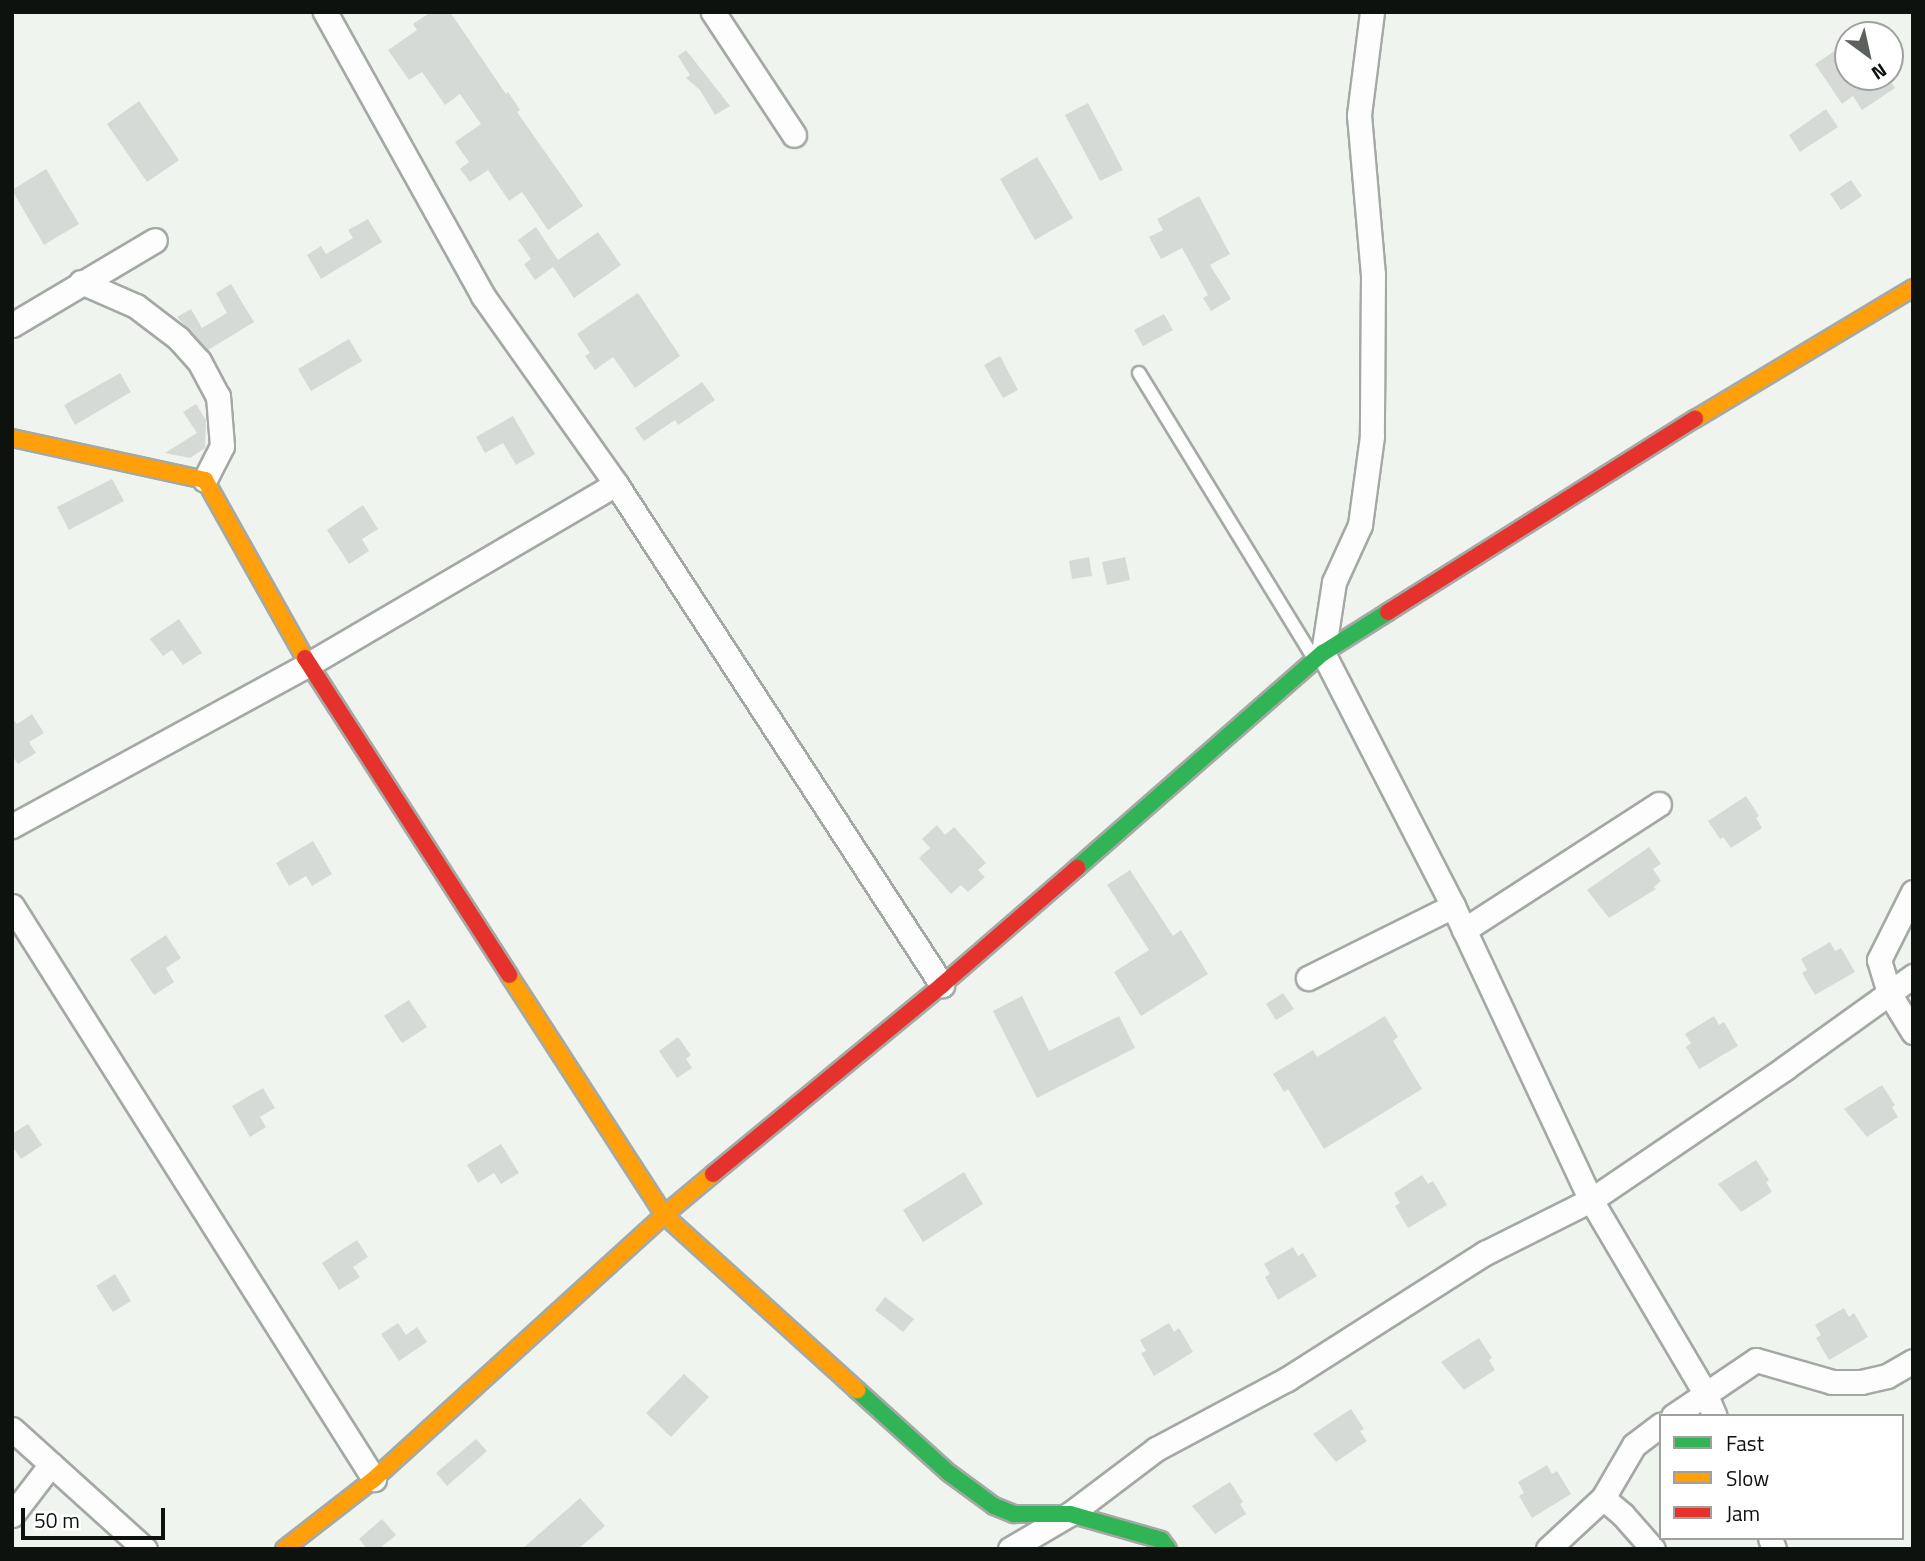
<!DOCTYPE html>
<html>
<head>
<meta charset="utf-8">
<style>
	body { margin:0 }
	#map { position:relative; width:1925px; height:1561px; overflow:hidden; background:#eff4ef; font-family:"Titillium Web",sans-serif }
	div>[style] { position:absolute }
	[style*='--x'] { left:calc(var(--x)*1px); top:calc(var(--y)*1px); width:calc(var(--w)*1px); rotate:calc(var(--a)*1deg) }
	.building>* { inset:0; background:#d6dad6 }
	.roads { filter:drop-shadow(2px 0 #a5a9a5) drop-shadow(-2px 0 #a5a9a5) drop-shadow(0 2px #a5a9a5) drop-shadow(0 -2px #a5a9a5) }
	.lane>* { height:12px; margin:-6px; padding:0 6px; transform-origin:6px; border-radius:6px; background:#fdfdfd }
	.street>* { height:23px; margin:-11.5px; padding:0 11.5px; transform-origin:11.5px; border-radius:11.5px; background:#fdfdfd }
	.fast>* { height:16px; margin:-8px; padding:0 8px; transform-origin:8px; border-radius:8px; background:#30b455 }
	.slow>* { height:16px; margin:-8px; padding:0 8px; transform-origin:8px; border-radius:8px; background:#ff9f0a }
	.jam>* { height:16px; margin:-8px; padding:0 8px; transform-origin:8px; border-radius:8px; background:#e5322d }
	span { translate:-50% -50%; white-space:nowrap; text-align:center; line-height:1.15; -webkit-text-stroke:7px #fff; paint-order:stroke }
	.frame { position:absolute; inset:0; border:14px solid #0e120f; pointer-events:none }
	.legend { position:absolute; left:1659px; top:1414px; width:245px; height:126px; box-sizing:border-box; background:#fff; border:2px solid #9fa09f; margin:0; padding:9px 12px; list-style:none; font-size:21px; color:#0e120f }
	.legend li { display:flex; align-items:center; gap:14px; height:35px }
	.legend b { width:35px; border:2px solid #9fa09f }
	.north { position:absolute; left:1834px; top:21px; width:70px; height:70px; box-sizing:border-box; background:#fff; border:2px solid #9fa09f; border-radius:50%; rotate:147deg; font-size:19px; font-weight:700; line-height:28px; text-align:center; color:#0e120f }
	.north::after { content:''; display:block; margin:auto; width:24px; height:32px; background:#5d615d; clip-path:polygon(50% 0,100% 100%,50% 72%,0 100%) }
	.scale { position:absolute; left:21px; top:1508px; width:144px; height:32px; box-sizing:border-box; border:4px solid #0e120f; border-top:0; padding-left:9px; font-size:21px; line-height:24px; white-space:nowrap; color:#0e120f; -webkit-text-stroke:5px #fff; paint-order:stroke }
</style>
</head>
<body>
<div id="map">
	<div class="building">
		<div style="clip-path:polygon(431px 12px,450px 12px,506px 94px,508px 92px,520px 110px,517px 112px,583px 206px,548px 230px,522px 192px,509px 201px,488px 170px,470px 182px,460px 169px,469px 162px,455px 142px,481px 124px,460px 94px,445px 105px,422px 72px,409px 80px,388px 50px,417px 30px,413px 24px)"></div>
		<div style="clip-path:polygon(1848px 42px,1848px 77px,1888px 77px,1895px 88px,1862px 110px,1853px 96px,1842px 104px,1815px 64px)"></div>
		<div style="clip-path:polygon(686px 50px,730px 106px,715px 115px,700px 90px,686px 78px,690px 75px,678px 56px)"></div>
		<div style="clip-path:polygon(139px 101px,179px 160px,147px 182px,107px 124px)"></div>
		<div style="clip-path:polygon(1088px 103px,1123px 170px,1100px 181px,1065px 115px)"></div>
		<div style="clip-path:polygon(1826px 109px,1838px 127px,1800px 152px,1789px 135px)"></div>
		<div style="clip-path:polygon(1037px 157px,1073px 218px,1035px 240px,1000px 179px)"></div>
		<div style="clip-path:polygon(46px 169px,79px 224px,44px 245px,12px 190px)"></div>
		<div style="clip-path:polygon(1851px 180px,1862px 196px,1841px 210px,1830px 194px)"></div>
		<div style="clip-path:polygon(1199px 196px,1230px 254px,1210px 265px,1231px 299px,1211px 311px,1203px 298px,1208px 295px,1182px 248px,1161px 259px,1149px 237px,1163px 230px,1157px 219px)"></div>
		<div style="clip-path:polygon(368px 219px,382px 242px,321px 279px,307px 255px,321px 246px,326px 254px,353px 238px,348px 230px)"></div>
		<div style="clip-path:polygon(536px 227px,558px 260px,598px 232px,621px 265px,574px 298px,553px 267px,535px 280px,524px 264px,531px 259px,518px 240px)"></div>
		<div style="clip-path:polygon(231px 284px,254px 322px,208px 350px,177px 317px,191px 309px,202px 328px,227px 313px,216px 293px)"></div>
		<div style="clip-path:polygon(638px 293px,680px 356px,635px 388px,613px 357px,595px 370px,585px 356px,590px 353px,577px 334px)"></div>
		<div style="clip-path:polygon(1164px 314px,1173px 330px,1143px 346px,1134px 330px)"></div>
		<div style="clip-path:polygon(349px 339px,362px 361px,311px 391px,298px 369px)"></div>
		<div style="clip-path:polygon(1000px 356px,1018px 390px,1003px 398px,984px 365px)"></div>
		<div style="clip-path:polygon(120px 373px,131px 392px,75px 425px,64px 405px)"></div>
		<div style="clip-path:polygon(702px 382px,715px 400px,678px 425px,675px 420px,644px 441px,635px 428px)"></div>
		<div style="clip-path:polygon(196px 404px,206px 420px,205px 448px,190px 458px,165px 453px,197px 433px,183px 412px)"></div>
		<div style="clip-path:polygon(513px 416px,535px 454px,516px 465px,503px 443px,485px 453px,476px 437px)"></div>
		<div style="clip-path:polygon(112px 479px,124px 501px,69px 530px,57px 507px)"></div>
		<div style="clip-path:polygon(363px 505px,378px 529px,362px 539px,369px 551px,349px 564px,327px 530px)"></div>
		<div style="clip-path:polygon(1089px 557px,1092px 576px,1072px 579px,1069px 561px)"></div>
		<div style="clip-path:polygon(1125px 557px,1130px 580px,1107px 585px,1102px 562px)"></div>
		<div style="clip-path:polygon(179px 619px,202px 653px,183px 665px,172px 650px,163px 656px,150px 639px)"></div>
		<div style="clip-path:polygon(32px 714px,44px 733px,29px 742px,36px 753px,18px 764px,12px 756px,12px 717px,17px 724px)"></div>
		<div style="clip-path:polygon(1746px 796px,1759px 816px,1756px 818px,1762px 828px,1731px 848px,1723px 837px,1720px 839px,1708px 821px)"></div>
		<div style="clip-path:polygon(937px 825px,945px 835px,954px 827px,986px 863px,978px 870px,985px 877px,968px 892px,961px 885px,951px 894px,919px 858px,930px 848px,922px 839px)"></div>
		<div style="clip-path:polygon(313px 841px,332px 874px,312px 886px,306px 876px,289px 886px,276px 863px)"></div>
		<div style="clip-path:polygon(1649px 847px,1661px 864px,1653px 869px,1661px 881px,1654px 887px,1656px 889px,1609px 918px,1587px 890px)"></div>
		<div style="clip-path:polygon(1130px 870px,1173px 936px,1181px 930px,1208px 974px,1141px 1016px,1114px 972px,1149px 950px,1107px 885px)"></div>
		<div style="clip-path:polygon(166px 935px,181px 958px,166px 968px,174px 982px,154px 995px,130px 959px)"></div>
		<div style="clip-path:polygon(1830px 942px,1835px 951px,1841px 948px,1855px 972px,1815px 995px,1802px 973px,1807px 970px,1801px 959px)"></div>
		<div style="clip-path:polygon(1283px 993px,1294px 1009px,1276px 1020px,1266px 1004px)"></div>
		<div style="clip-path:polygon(1022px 996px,1049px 1051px,1119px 1016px,1135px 1048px,1037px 1098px,993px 1011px)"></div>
		<div style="clip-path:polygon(409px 1000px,427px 1027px,402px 1043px,384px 1016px)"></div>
		<div style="clip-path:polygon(1385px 1016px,1398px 1037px,1393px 1041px,1422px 1089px,1324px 1149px,1288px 1089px,1284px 1092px,1273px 1074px,1313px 1050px,1317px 1057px)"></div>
		<div style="clip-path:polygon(1714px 1016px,1719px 1025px,1724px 1022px,1738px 1046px,1699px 1069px,1686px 1047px,1691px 1043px,1685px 1034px)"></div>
		<div style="clip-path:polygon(678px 1037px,691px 1055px,686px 1059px,692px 1068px,677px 1078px,659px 1051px)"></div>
		<div style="clip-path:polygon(1882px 1085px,1895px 1105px,1892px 1107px,1898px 1117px,1867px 1137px,1844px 1109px)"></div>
		<div style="clip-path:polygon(263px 1088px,275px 1108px,260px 1117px,266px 1127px,250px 1137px,232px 1106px)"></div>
		<div style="clip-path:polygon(28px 1124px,42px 1145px,21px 1159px,12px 1146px,12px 1134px)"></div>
		<div style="clip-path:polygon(501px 1144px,519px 1173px,501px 1184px,494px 1173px,478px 1183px,467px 1165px)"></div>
		<div style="clip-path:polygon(1756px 1160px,1769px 1180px,1766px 1182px,1772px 1192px,1741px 1212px,1718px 1184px)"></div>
		<div style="clip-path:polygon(964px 1172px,983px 1204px,923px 1242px,903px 1210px)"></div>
		<div style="clip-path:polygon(1422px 1175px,1428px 1184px,1433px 1181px,1447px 1205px,1408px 1228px,1395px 1206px,1400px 1203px,1394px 1193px)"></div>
		<div style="clip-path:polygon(357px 1240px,368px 1257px,353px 1267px,360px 1277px,339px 1290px,322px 1263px)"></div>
		<div style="clip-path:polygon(1293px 1247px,1298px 1256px,1303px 1253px,1317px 1276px,1278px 1300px,1265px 1277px,1270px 1274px,1264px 1264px)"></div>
		<div style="clip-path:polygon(115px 1274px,131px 1301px,113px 1312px,96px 1286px)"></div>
		<div style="clip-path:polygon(885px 1297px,914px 1319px,903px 1332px,875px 1310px)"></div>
		<div style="clip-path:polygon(1844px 1308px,1849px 1317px,1854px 1313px,1868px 1337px,1829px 1360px,1816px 1338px,1821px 1335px,1815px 1325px)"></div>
		<div style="clip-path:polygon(398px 1323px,406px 1335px,417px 1327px,427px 1342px,399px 1361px,381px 1334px)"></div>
		<div style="clip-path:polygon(1169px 1323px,1174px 1332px,1179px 1328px,1193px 1352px,1154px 1376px,1141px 1353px,1146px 1351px,1140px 1340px)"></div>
		<div style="clip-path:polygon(1479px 1338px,1492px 1358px,1489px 1360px,1495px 1370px,1464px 1390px,1441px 1362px)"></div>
		<div style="clip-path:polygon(684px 1374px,709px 1397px,671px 1437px,646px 1413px)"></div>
		<div style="clip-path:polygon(1351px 1409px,1364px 1429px,1360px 1431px,1367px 1441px,1336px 1462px,1313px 1434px)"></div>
		<div style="clip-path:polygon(476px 1439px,487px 1451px,447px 1486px,436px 1473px)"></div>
		<div style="clip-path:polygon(1547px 1465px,1552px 1474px,1557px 1471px,1571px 1494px,1532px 1518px,1519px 1496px,1524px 1493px,1518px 1482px)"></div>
		<div style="clip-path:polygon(1230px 1482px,1243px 1502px,1240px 1504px,1246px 1514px,1215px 1534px,1192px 1506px)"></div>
		<div style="clip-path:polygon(580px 1498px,605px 1526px,578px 1549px,522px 1549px)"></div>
		<div style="clip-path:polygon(382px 1519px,396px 1535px,379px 1549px,367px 1549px,359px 1539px)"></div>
	</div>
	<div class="roads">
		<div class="lane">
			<div style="--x:1139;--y:373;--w:337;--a:58.5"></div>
		</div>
		<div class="street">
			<div style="--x:325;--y:12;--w:325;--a:60.9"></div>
			<div style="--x:483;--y:296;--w:230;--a:54.7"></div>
			<div style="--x:616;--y:484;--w:598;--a:56.95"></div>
			<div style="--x:713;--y:12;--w:147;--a:56.6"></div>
			<div style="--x:1372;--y:12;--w:104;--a:97.2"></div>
			<div style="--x:1359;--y:115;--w:160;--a:85"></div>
			<div style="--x:1373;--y:274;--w:162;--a:90.4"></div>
			<div style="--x:1372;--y:436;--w:90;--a:97.7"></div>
			<div style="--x:1360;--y:525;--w:63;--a:114.5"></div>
			<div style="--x:1334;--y:582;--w:72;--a:98.8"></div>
			<div style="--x:1323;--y:653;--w:284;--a:62.8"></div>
			<div style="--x:1453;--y:906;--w:325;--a:64.9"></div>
			<div style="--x:1591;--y:1200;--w:224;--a:59.4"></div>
			<div style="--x:1705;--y:1393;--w:25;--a:67"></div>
			<div style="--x:81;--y:282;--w:60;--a:23.6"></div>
			<div style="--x:136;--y:306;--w:53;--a:37.3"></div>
			<div style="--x:178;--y:338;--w:31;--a:48"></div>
			<div style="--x:199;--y:361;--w:40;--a:62"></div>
			<div style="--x:218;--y:396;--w:50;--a:85.4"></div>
			<div style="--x:222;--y:446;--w:38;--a:117"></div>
			<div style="--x:12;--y:325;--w:166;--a:-30.7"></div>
			<div style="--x:12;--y:826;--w:338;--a:-28.6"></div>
			<div style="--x:309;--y:664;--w:356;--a:-30.4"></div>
			<div style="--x:1913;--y:892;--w:76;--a:116.6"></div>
			<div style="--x:1879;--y:960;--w:34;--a:73"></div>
			<div style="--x:1889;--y:993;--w:46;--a:58.4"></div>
			<div style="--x:12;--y:906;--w:678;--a:57.72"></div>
			<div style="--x:1464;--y:930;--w:232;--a:-32.9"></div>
			<div style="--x:1308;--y:978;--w:162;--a:-26.4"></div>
			<div style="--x:1673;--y:1416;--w:100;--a:-34"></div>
			<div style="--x:1756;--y:1360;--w:79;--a:16.1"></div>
			<div style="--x:1832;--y:1382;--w:29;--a:0"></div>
			<div style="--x:1861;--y:1382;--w:27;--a:-13"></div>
			<div style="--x:1887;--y:1376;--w:30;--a:-30"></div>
			<div style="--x:12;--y:1429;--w:179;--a:42.1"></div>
			<div style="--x:1603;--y:1498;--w:26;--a:40"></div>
			<div style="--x:1623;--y:1515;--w:45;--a:48.6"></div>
			<div style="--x:12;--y:1515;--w:64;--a:-52.6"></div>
			<div style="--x:1770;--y:1538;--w:12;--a:70"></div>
			<div style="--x:1010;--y:1549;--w:69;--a:-30.3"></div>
			<div style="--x:1070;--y:1514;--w:108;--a:-37.1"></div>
			<div style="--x:1156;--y:1449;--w:149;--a:-28.1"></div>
			<div style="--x:1287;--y:1379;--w:235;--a:-32.5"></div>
			<div style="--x:1485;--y:1253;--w:119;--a:-26.6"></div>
			<div style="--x:1591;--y:1200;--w:235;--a:-34.2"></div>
			<div style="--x:1785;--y:1068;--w:158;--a:-35.7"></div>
			<div style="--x:1548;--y:1549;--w:75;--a:-42.8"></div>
			<div style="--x:1603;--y:1498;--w:61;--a:-59.7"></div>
			<div style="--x:1634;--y:1445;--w:34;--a:-37"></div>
		</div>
		<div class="fast">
			<div style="--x:1077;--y:868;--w:327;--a:-41.2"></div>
			<div style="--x:1323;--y:653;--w:77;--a:-32.2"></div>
			<div style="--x:857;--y:1390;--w:124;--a:42.1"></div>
			<div style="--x:949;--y:1473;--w:56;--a:36.3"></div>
			<div style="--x:994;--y:1506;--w:22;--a:22"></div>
			<div style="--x:1014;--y:1514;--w:56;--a:0"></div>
			<div style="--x:1070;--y:1514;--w:95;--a:15.9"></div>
			<div style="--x:1161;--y:1540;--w:11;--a:52"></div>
		</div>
		<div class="slow">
			<div style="--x:1695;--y:419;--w:254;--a:-31"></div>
			<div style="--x:12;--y:438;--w:198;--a:12.3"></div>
			<div style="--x:205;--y:480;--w:204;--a:60.7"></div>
			<div style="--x:509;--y:975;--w:286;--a:57.1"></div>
			<div style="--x:664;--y:1215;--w:261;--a:42.2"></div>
			<div style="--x:284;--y:1549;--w:114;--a:-37.9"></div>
			<div style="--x:374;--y:1479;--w:392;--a:-42.3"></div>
			<div style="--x:664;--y:1215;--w:64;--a:-39.9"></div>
		</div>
		<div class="jam">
			<div style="--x:1388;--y:612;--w:363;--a:-32.2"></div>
			<div style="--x:305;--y:658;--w:377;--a:57.2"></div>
			<div style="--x:713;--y:1174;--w:297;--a:-39.5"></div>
			<div style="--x:942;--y:985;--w:179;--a:-40.9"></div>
		</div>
	</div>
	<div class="frame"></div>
	<ul class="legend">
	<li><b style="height:9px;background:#30b455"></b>Fast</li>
	<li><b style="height:9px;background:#ff9f0a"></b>Slow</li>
	<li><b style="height:9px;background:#e5322d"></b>Jam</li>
	</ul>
	<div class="north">N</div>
	<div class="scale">50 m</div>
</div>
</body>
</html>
